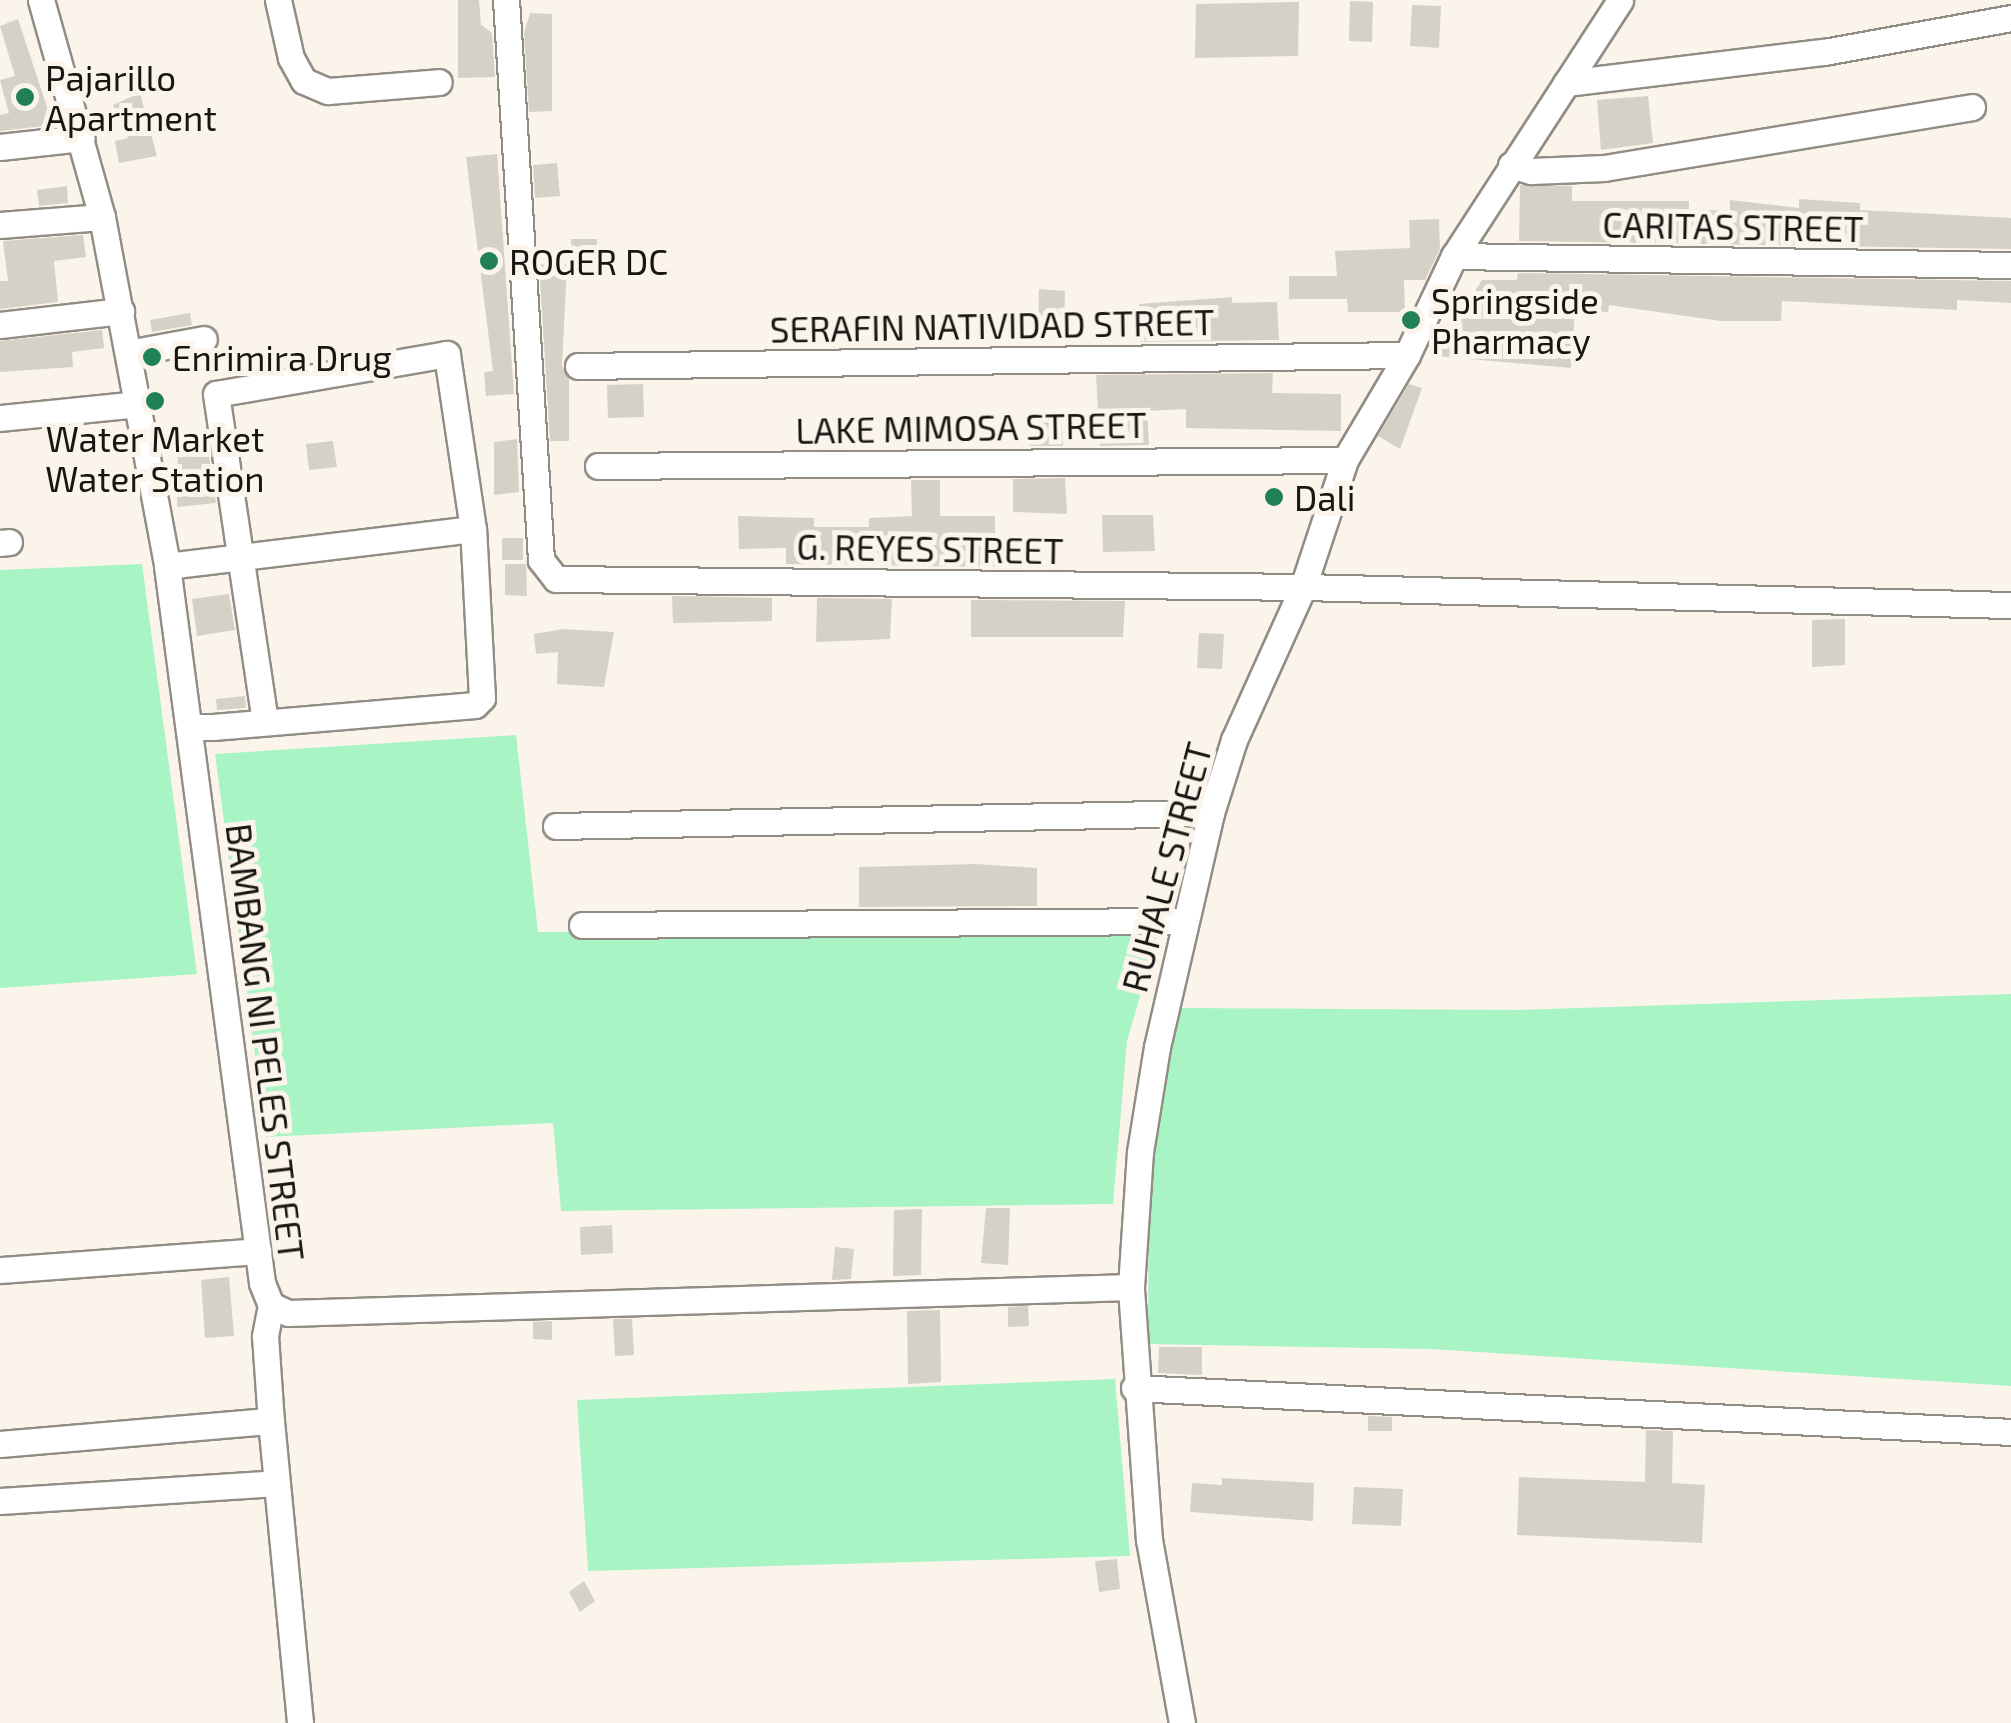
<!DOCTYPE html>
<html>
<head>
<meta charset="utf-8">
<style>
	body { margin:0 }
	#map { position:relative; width:2011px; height:1723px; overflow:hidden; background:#faf4eb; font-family:"Exo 2",sans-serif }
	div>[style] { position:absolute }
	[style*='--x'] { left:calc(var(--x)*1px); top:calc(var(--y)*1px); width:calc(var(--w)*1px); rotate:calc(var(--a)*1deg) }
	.green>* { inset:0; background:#a8f4c5 }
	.building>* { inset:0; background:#d6d1c7 }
	.roads { filter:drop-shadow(2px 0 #928d84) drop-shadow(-2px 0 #928d84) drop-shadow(0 2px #928d84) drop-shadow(0 -2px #928d84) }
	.minor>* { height:25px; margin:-12.5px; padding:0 12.5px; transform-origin:12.5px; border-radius:12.5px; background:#fff }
	.dots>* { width:28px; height:28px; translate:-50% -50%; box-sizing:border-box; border:5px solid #faf4eb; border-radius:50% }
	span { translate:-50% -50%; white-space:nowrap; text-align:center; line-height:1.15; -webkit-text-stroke:10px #faf4eb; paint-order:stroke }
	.poi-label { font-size:35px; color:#181613 }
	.left { translate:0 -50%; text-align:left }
	.street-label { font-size:35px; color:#181613 }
</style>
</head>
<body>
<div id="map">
	<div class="green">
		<div style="clip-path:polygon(142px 564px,197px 974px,0 988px,0 570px)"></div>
		<div style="clip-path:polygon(516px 735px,538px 932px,1159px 931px,1127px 1041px,1113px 1204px,561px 1211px,553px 1123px,266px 1137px,215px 754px)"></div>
		<div style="clip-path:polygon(2011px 994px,2011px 1386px,1431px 1349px,1148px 1344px,1149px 1149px,1174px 1008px,1518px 1010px)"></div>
		<div style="clip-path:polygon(1115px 1379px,1130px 1556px,588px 1571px,577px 1400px)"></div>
	</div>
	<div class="building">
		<div style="clip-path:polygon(458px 0,479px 0,481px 25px,492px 33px,495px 77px,458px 78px)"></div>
		<div style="clip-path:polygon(1350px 1px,1373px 2px,1372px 42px,1349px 41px)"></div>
		<div style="clip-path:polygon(1299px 2px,1298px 56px,1195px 58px,1196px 4px)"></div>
		<div style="clip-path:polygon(1412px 5px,1441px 6px,1439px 48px,1410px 46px)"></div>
		<div style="clip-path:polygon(530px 13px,552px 14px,552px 111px,529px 112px,524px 33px)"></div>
		<div style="clip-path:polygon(18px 19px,53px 125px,0 131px,0 115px,9px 113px,0 80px,15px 76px,0 26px)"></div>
		<div style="clip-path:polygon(140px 93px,157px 156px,119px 163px,115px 141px,128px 138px,113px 105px)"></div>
		<div style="clip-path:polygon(1648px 96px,1653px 143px,1601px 150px,1597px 100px)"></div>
		<div style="clip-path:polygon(497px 154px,514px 394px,486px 396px,484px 372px,493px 371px,466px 157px)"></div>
		<div style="clip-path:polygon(557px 163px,560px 196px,535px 198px,533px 165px)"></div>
		<div style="clip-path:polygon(67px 186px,68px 203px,39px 206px,37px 190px)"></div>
		<div style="clip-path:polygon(1572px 186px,1572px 201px,1689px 201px,1689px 209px,1730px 211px,1730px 200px,1799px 208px,1799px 199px,1860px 203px,1860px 210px,2011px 218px,2011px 249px,1519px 241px,1520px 185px)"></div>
		<div style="clip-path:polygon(1439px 219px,1440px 249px,1425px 280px,1404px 280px,1405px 312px,1348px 312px,1347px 299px,1289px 299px,1289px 276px,1337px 276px,1335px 251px,1410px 248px,1409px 220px)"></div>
		<div style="clip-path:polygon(83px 235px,86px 257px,54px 261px,58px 302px,0 309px,0 281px,8px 281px,3px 241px)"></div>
		<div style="clip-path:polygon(571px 239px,597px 239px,597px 272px,571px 273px)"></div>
		<div style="clip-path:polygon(539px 264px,567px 264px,562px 365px,569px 379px,569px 441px,550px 441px)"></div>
		<div style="clip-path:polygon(1518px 273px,2011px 281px,2011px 303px,1957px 300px,1957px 310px,1782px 301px,1781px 321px,1721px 321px,1609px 305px,1608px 312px,1575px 312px,1571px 368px,1435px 356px,1482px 280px,1517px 280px)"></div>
		<div style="clip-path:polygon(1039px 289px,1065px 291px,1064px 324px,1038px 323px)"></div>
		<div style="clip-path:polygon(1232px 297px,1232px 303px,1277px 302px,1279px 340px,1140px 342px,1139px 304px)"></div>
		<div style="clip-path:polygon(190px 313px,192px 325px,152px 332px,150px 320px)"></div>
		<div style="clip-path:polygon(102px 330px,104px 348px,72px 352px,73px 367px,0 372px,0 341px)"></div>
		<div style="clip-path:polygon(1273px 373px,1272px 393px,1341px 394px,1341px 431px,1186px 428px,1186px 409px,1147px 411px,1149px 445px,1100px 446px,1096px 375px)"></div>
		<div style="clip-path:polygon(643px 384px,644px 417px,608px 418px,607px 385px)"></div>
		<div style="clip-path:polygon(1409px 384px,1422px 388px,1400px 449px,1378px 436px)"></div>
		<div style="clip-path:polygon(1061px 413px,1063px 446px,1030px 446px,1029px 415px)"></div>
		<div style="clip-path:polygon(205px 430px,216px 503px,177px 507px,178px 432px)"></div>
		<div style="clip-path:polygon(517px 439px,519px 492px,494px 495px,494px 442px)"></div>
		<div style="clip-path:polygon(333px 441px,337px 467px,309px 470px,306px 444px)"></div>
		<div style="clip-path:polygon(1065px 478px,1067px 514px,1013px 512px,1013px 479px)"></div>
		<div style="clip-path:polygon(911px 480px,940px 480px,940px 516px,995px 516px,995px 567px,786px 564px,786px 548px,739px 549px,738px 516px,814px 518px,814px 527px,869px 527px,869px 518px,912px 516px)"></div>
		<div style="clip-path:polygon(1102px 515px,1153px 515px,1155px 551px,1103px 552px)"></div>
		<div style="clip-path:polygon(502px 538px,523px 538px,523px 560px,502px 560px)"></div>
		<div style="clip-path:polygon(505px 564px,526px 564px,527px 596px,505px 595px)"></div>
		<div style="clip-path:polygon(229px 594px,235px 630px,197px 636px,192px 599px)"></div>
		<div style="clip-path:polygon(672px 596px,772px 598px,772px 621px,673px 623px)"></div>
		<div style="clip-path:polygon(817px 598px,892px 599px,890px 639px,816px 642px)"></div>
		<div style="clip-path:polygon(971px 600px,1125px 601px,1123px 637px,971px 637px)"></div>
		<div style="clip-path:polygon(1845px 619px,1845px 665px,1812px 667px,1812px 620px)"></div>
		<div style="clip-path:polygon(563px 629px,614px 632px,604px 687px,557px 684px,558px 652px,536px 654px,534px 634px)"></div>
		<div style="clip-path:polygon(1199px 633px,1224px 634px,1222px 669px,1197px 668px)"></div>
		<div style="clip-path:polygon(245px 696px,246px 708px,217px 710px,216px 699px)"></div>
		<div style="clip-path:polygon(976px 864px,1037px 868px,1037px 906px,859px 907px,859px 867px)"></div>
		<div style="clip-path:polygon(986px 1208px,1010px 1208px,1008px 1265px,981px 1263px)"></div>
		<div style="clip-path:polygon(922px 1209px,921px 1275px,893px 1276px,894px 1210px)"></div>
		<div style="clip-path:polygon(612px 1225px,613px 1253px,581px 1255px,580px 1227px)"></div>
		<div style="clip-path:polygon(835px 1247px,854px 1249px,851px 1279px,832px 1280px)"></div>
		<div style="clip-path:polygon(229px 1277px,234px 1336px,205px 1338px,201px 1280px)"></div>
		<div style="clip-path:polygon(1028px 1306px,1029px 1326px,1008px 1327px,1008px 1307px)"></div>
		<div style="clip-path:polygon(940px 1310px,941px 1382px,908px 1384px,907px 1311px)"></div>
		<div style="clip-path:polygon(613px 1319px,632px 1319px,634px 1355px,615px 1356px)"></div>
		<div style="clip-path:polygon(552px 1321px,552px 1340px,533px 1339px,533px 1322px)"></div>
		<div style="clip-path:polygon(1159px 1347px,1202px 1347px,1202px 1375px,1158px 1373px)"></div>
		<div style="clip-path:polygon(1368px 1416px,1392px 1417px,1392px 1431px,1368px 1431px)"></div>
		<div style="clip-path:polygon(1646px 1430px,1673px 1431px,1672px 1483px,1705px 1485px,1702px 1543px,1517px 1535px,1519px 1477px,1645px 1482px)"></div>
		<div style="clip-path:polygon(1222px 1478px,1314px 1483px,1313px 1521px,1190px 1512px,1192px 1483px,1222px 1485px)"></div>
		<div style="clip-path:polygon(1354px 1487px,1403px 1489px,1401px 1526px,1352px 1524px)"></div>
		<div style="clip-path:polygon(1117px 1559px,1120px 1589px,1099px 1592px,1095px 1561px)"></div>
		<div style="clip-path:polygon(584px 1581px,595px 1601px,580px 1612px,569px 1592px)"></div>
	</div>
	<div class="roads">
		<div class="minor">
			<div style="--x:41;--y:0;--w:225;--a:74.3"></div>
			<div style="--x:102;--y:217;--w:355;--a:79.4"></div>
			<div style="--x:167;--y:566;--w:723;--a:82.45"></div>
			<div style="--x:262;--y:1283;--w:24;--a:68"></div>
			<div style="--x:271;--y:1305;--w:19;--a:25"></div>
			<div style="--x:288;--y:1313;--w:843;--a:-1.77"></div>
			<div style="--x:278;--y:0;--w:59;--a:77.4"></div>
			<div style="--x:291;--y:58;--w:26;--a:61"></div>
			<div style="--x:304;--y:81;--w:26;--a:23"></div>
			<div style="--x:328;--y:91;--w:111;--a:-4.6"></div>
			<div style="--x:506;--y:0;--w:561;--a:86.42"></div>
			<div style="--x:541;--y:560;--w:24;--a:52"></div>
			<div style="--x:556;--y:579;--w:747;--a:0.61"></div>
			<div style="--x:1303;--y:587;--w:708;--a:1.46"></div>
			<div style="--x:1566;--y:83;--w:260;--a:-6.9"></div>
			<div style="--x:1824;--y:52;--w:190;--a:-10.3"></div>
			<div style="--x:0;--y:147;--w:82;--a:-6.3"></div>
			<div style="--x:1511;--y:165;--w:21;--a:17"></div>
			<div style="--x:1531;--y:171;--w:73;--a:-2.4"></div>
			<div style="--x:1604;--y:168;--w:373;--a:-9.4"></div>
			<div style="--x:0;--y:225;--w:102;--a:-4.5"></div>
			<div style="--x:1454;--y:256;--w:557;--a:0.93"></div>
			<div style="--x:0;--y:325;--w:122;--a:-6.6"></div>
			<div style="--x:128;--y:353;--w:77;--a:-10.4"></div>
			<div style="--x:578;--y:366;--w:829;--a:-0.76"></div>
			<div style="--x:0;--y:418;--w:139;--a:-5.8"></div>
			<div style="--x:598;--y:466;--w:747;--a:-0.46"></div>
			<div style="--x:0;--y:543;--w:9;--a:-6"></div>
			<div style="--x:167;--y:566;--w:308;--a:-6.9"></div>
			<div style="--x:190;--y:727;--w:23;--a:0"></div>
			<div style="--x:213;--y:727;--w:263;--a:-4.8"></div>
			<div style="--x:475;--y:705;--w:10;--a:-45"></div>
			<div style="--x:482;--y:698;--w:169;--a:-93"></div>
			<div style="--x:473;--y:529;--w:177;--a:-98.5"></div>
			<div style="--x:447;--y:354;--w:234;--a:170.2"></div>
			<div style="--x:216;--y:394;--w:332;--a:81.5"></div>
			<div style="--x:556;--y:826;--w:655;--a:-1.14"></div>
			<div style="--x:582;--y:925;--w:601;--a:-0.38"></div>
			<div style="--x:0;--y:1270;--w:259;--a:-4.2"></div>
			<div style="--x:271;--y:1305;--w:32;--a:101"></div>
			<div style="--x:265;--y:1336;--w:85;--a:86"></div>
			<div style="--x:271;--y:1421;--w:303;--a:84.5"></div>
			<div style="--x:1134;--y:1388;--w:878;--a:2.87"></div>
			<div style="--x:0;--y:1444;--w:272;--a:-4.9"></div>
			<div style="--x:0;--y:1501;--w:277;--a:-3.7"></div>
			<div style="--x:1182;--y:1723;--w:186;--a:-100.2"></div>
			<div style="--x:1149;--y:1540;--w:254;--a:-94.1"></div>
			<div style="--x:1131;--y:1287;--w:135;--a:-86.2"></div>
			<div style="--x:1140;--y:1152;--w:106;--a:-80.8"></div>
			<div style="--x:1157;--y:1047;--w:240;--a:-77"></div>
			<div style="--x:1211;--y:813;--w:77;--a:-72.5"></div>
			<div style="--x:1234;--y:740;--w:168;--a:-65.7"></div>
			<div style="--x:1303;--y:587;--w:134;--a:-71.7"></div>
			<div style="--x:1345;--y:460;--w:122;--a:-59.4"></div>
			<div style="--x:1407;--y:355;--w:110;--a:-64.6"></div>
			<div style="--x:1454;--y:256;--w:305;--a:-57"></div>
		</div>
	</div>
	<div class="dots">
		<div style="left:25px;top:97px;background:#208057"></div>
		<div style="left:489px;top:261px;background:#208057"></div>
		<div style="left:1411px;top:320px;background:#208057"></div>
		<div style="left:152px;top:357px;background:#208057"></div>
		<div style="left:155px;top:401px;background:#208057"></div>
		<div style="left:1274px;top:497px;background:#208057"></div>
	</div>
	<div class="poi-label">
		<span class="left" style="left:45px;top:97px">Pajarillo<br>Apartment</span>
		<span class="left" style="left:509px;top:261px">ROGER DC</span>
		<span class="left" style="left:1431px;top:320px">Springside<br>Pharmacy</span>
		<span class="left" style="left:172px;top:357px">Enrimira Drug</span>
		<span style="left:155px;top:458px">Water Market<br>Water Station</span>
		<span class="left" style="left:1294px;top:497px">Dali</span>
	</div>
	<div class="street-label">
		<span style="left:1733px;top:226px;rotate:1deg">CARITAS STREET</span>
		<span style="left:992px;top:325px;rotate:-1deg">SERAFIN NATIVIDAD STREET</span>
		<span style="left:971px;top:427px;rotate:-1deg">LAKE MIMOSA STREET</span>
		<span style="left:930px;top:548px;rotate:1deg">G. REYES STREET</span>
		<span style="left:1166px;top:867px;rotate:-75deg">RUHALE STREET</span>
		<span style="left:266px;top:1042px;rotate:83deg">BAMBANG NI PELES STREET</span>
	</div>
</div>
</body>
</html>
